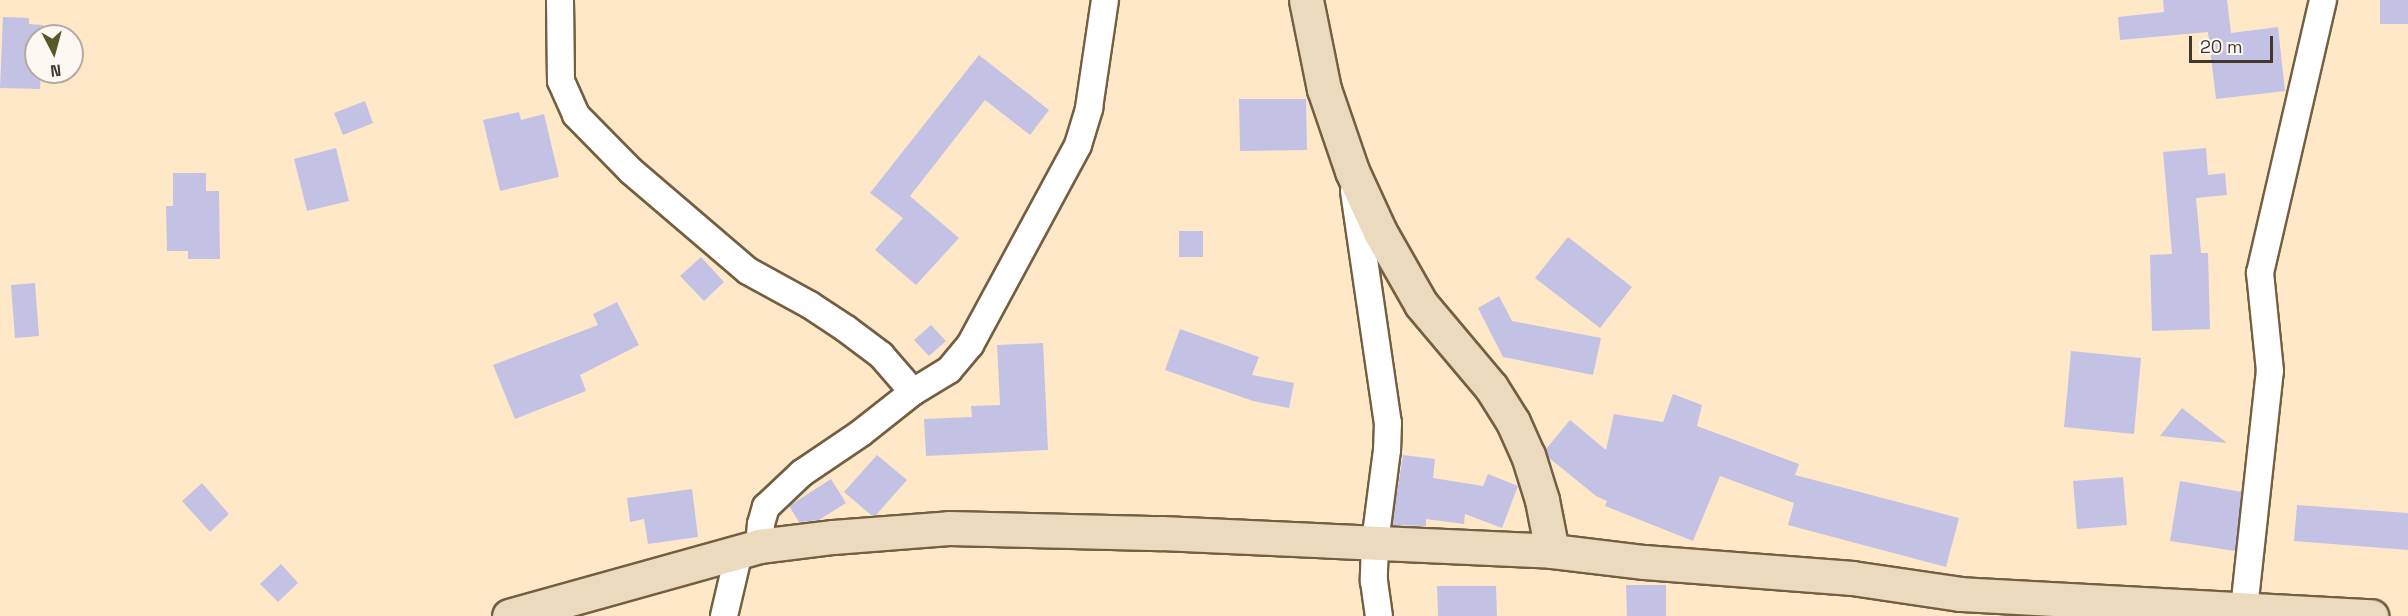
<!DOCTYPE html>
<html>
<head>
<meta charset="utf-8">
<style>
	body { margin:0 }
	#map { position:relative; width:2408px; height:616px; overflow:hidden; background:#ffe8c8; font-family:"Space Grotesk",sans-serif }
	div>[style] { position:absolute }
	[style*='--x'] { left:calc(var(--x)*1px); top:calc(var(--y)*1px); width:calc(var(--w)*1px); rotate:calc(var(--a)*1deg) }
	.building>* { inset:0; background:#c3c2e5 }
	.roads { filter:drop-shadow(2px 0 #735f42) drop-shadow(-2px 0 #735f42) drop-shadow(0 2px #735f42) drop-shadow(0 -2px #735f42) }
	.street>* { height:26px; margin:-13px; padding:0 13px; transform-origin:13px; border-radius:13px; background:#fff }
	.secondary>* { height:33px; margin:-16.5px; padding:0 16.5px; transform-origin:16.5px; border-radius:16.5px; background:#ebdabe }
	span { translate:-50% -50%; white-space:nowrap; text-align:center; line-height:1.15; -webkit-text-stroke:5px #fdf8f2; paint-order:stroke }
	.north { position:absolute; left:24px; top:24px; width:60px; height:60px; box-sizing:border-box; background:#fdf8f2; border:2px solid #b2aba2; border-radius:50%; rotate:174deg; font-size:16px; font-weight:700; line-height:24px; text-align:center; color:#41382b }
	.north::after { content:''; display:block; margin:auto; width:21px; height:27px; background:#565a28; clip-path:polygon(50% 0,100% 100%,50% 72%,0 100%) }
	.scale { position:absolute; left:2189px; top:36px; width:84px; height:27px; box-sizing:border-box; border:3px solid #41382b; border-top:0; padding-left:8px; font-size:18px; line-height:21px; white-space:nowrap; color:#41382b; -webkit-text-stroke:4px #fdf8f2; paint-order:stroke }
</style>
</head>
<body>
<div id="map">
	<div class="building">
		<div style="clip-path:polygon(2163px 0,2227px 0,2231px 33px,2278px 27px,2285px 91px,2216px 99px,2208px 32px,2120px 40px,2118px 17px,2164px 12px)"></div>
		<div style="clip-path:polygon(2380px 0,2408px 0,2408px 24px,2380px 24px)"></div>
		<div style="clip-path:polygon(3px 17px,29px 18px,29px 24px,43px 25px,42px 36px,36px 36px,36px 72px,41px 72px,40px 89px,0 88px)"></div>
		<div style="clip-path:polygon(979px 55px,1049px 110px,1030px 135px,985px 100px,910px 196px,959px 238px,916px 285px,875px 250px,903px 218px,870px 193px)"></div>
		<div style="clip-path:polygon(1239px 99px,1306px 99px,1307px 150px,1240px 151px)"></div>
		<div style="clip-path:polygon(365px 101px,373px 123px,343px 135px,334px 113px)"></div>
		<div style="clip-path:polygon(519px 112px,521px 120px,544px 114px,559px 177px,500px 191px,483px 120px)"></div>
		<div style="clip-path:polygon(336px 148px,349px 201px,307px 211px,294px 159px)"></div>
		<div style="clip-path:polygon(2206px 148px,2208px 175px,2225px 173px,2227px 195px,2196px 198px,2201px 253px,2208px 253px,2210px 329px,2152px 331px,2150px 255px,2172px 254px,2163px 152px)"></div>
		<div style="clip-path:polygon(173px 173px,206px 173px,206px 191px,219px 191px,220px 259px,188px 259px,188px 251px,167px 251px,166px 206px,173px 206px)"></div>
		<div style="clip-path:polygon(1179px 231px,1203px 231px,1203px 257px,1179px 257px)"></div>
		<div style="clip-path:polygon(1568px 237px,1632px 287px,1600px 328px,1535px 278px)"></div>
		<div style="clip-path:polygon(701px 257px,724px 282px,704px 301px,680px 276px)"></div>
		<div style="clip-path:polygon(35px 283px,39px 336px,15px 338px,11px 285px)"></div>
		<div style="clip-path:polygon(1499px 296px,1512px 321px,1601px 338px,1593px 375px,1503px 357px,1478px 308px)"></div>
		<div style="clip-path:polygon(617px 302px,639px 345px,580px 375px,586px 391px,515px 419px,493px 365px,598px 325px,593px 314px)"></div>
		<div style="clip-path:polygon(931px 325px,946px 341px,929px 356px,914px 340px)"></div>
		<div style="clip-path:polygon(1180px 329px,1259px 357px,1252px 375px,1294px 383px,1289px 408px,1253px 401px,1165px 370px)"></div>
		<div style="clip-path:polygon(1043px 343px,1048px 450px,926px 456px,924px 419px,972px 417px,971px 406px,1000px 405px,997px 345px)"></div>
		<div style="clip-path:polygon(2071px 351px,2141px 358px,2134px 434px,2064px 427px)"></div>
		<div style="clip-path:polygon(1673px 394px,1702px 405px,1697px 426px,1799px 464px,1795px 475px,1959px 518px,1946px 567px,1788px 525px,1794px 503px,1720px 476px,1693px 541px,1605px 506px,1607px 501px,1596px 496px,1548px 457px,1546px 449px,1570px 420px,1606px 450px,1614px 414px,1663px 422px)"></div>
		<div style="clip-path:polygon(2182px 408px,2227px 443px,2160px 436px)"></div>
		<div style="clip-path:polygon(877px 455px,907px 480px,876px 515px,871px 515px,844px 492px)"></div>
		<div style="clip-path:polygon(1403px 455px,1435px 459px,1433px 478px,1483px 486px,1488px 474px,1518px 486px,1502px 528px,1465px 514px,1464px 524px,1426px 519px,1426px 526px,1392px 525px)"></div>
		<div style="clip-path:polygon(2123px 477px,2127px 525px,2077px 529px,2073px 481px)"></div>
		<div style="clip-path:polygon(831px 479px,846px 503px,819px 520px,799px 522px,789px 506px)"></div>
		<div style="clip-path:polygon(2180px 481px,2242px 492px,2235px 551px,2170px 541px)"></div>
		<div style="clip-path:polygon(202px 483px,229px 514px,210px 532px,182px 501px)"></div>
		<div style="clip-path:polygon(692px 489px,698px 537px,648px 544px,644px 519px,630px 522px,627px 498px)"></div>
		<div style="clip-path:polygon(2297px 505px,2408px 513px,2408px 550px,2294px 541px)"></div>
		<div style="clip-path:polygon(281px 564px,298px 583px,278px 602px,260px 584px)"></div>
		<div style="clip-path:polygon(1626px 585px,1666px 585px,1666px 616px,1627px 616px)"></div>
		<div style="clip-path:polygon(1437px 586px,1496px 586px,1497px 616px,1438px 616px)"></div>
	</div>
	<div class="roads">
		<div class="street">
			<div style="--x:560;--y:0;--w:81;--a:89.3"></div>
			<div style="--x:561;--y:81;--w:37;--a:66"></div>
			<div style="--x:576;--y:115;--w:78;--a:45.5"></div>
			<div style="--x:631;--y:171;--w:154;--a:40.5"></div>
			<div style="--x:748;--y:271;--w:71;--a:28.7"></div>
			<div style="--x:810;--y:305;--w:42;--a:33.3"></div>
			<div style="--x:845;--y:328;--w:45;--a:36.9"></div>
			<div style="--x:881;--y:355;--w:49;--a:49.1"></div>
			<div style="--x:1354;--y:191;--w:234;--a:81.7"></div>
			<div style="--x:1388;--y:423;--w:27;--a:92"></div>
			<div style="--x:1387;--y:450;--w:94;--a:97.4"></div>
			<div style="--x:1375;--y:543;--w:38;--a:92"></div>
			<div style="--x:1374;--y:581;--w:35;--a:82"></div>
			<div style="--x:759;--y:546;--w:22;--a:-85"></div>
			<div style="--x:761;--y:524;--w:18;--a:-74"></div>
			<div style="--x:766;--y:507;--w:50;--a:-43.4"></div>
			<div style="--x:802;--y:473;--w:71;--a:-34.1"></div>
			<div style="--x:861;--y:433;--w:66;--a:-38.3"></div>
			<div style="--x:913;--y:392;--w:42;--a:-31.4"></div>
			<div style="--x:949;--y:370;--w:33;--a:-50"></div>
			<div style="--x:970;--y:345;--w:227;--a:-61.6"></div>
			<div style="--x:1078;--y:145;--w:39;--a:-73"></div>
			<div style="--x:1089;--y:108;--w:109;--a:-81.6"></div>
			<div style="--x:2244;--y:609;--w:239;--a:-83.8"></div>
			<div style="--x:2270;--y:371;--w:99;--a:-95.8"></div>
			<div style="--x:2260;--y:273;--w:280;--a:-77"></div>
			<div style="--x:724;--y:616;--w:66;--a:-76.8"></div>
		</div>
		<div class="secondary">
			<div style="--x:1306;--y:0;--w:91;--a:78.6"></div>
			<div style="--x:1324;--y:89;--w:87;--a:71.1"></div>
			<div style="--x:1352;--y:171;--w:67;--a:65.3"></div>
			<div style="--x:1380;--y:232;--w:83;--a:60.3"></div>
			<div style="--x:1421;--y:304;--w:109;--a:49.9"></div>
			<div style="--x:1491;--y:387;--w:41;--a:57.8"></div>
			<div style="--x:1513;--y:422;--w:36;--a:66"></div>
			<div style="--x:1528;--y:455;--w:47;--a:72.7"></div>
			<div style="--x:1542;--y:500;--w:52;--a:78.9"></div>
			<div style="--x:509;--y:616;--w:260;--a:-15.6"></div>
			<div style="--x:759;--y:546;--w:75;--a:-6.9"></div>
			<div style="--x:833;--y:537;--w:116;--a:-4.4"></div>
			<div style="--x:949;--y:528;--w:212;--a:1.4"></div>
			<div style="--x:1161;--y:533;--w:391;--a:2.6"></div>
			<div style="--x:1552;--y:551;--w:93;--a:6.8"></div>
			<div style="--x:1644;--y:562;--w:209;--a:4.4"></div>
			<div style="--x:1852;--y:578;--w:109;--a:8.4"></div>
			<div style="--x:1960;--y:594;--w:412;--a:3.1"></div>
		</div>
	</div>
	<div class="north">N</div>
	<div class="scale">20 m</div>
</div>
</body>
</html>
